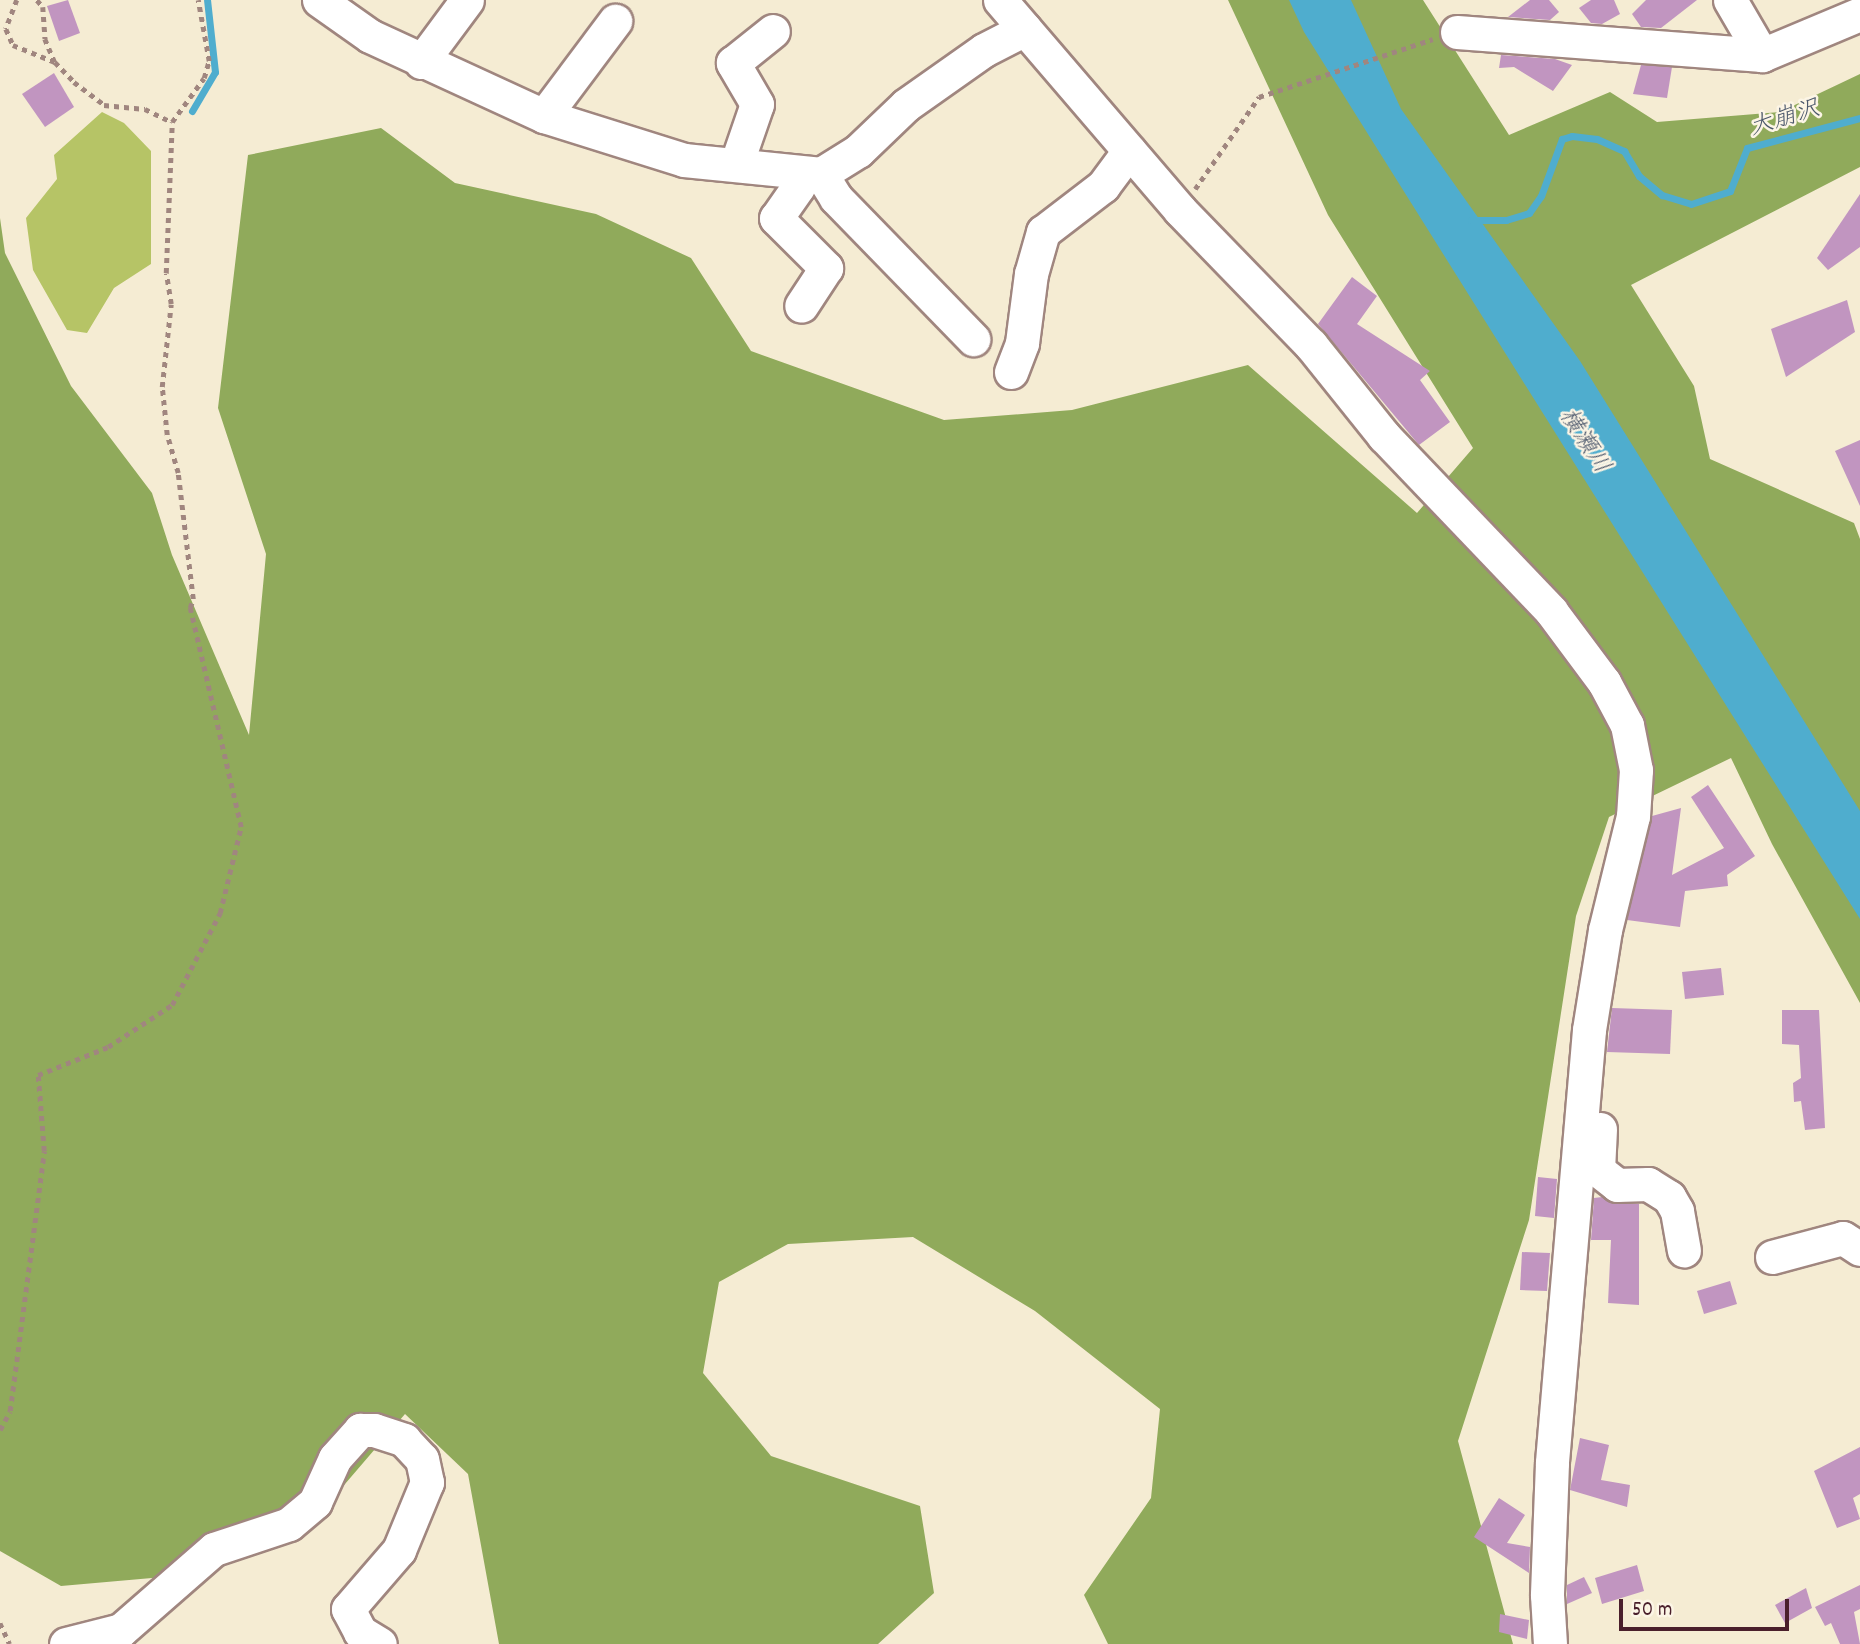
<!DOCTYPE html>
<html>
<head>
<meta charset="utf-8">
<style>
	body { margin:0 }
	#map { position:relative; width:1860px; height:1644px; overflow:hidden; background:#f5ecd3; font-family:Dekko,"Klee One",sans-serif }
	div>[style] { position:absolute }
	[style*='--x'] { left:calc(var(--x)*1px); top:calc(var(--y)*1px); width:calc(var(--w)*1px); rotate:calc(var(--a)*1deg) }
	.green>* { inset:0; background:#b6c466 }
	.forest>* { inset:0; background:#90aa5b }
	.water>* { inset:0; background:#4fadce }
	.stream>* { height:7px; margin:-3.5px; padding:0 3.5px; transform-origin:3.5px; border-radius:3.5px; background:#4fadce }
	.building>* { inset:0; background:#c195c0 }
	.path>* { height:4.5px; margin-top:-2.25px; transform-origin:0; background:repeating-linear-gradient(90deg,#a0867f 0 5px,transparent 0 10px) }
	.roads { filter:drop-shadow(2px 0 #a0867f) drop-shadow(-2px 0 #a0867f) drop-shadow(0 2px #a0867f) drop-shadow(0 -2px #a0867f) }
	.minor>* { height:33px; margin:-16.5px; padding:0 16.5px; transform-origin:16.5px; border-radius:16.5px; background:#fff }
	span { translate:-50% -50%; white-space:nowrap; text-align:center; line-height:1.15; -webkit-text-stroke:5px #fcf5e5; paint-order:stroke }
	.water-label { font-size:24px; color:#4c586c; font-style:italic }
	.scale { position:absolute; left:1619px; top:1599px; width:170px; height:32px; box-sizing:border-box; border:4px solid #4a1f2b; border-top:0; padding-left:9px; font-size:21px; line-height:24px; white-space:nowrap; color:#4a1f2b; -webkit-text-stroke:5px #fcf5e5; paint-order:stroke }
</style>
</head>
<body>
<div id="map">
	<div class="green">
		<div style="clip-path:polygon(102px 112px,124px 123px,151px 151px,151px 264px,114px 288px,87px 333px,67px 330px,33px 270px,26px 218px,57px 179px,54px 155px)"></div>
	</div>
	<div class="forest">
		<div style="clip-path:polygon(1228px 0,1423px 0,1509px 135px,1610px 92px,1657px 122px,1780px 112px,1860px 74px,1860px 167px,1631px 285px,1694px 386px,1710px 459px,1854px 523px,1860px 539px,1860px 1003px,1772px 844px,1731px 758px,1609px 817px,1576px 916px,1529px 1220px,1458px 1441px,1513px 1644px,1108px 1644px,1084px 1595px,1151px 1498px,1160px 1409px,1035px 1311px,913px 1237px,788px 1244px,719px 1282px,703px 1373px,771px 1456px,920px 1506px,934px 1593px,878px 1644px,499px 1644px,468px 1474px,405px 1414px,303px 1533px,186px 1575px,61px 1586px,0 1551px,0 218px,5px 253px,71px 386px,152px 493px,172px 555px,249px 735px,266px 554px,218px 408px,248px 155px,381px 128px,455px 183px,596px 214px,691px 258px,751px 351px,944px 420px,1072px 410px,1248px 365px,1417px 513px,1473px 448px,1328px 215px)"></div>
	</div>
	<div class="water">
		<div style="clip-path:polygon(1289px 0,1351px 0,1401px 109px,1580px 361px,1860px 811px,1860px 919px,1304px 32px)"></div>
	</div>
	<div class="stream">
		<div style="--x:192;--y:111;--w:45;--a:-59.5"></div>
		<div style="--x:215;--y:72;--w:72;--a:-96.3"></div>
		<div style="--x:1471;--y:220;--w:35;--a:0"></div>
		<div style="--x:1506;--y:220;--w:24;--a:-17"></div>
		<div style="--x:1529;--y:213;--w:21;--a:-55"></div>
		<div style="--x:1541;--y:196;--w:61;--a:-69.8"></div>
		<div style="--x:1562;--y:139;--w:10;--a:-17"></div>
		<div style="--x:1572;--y:136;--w:25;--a:7"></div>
		<div style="--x:1597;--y:139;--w:30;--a:24"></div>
		<div style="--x:1624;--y:151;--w:29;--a:59"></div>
		<div style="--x:1639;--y:176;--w:30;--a:40"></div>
		<div style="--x:1662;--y:195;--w:30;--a:17"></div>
		<div style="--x:1691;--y:204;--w:41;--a:-18.4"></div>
		<div style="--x:1730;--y:191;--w:46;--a:-68.4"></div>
		<div style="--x:1747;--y:148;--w:117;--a:-14.9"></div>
	</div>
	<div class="building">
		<div style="clip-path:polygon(68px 0,80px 33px,59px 41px,47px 6px)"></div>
		<div style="clip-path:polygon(1530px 0,1549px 0,1559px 12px,1550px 20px,1508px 17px)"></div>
		<div style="clip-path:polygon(1591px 0,1614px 0,1620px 14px,1602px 24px,1591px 23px,1579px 8px)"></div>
		<div style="clip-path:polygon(1646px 0,1697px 0,1661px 28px,1641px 27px,1632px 14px)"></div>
		<div style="clip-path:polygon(1501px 55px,1555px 59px,1572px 65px,1553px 91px,1514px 67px,1499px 68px)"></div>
		<div style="clip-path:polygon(1641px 65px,1672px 67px,1667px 98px,1633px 94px)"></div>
		<div style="clip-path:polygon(54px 73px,74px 107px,45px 127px,22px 94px)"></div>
		<div style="clip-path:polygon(1860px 194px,1860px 247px,1828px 270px,1817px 258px)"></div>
		<div style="clip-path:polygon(1352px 277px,1377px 296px,1357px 324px,1430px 371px,1420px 380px,1450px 422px,1419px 445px,1318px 324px)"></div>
		<div style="clip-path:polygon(1847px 300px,1855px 332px,1786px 377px,1771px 329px)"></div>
		<div style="clip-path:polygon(1860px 440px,1860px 506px,1835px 451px)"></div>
		<div style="clip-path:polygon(1708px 785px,1755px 856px,1727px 875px,1728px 886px,1685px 891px,1680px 927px,1627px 920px,1652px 816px,1681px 808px,1672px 875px,1724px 848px,1691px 797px)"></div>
		<div style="clip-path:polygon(1721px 968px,1724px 995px,1685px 999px,1682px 972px)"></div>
		<div style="clip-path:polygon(1612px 1008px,1672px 1010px,1670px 1054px,1607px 1052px)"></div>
		<div style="clip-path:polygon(1782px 1010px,1819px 1010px,1825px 1128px,1805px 1130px,1801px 1101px,1794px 1102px,1793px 1083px,1801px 1078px,1799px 1045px,1782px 1044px)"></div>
		<div style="clip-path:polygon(1538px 1177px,1557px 1179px,1554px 1218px,1535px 1216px)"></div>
		<div style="clip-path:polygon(1602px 1197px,1617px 1204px,1639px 1204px,1639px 1305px,1608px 1303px,1611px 1240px,1591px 1240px,1594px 1198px)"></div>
		<div style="clip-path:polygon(1522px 1252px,1550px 1253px,1547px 1291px,1520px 1290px)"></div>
		<div style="clip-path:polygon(1730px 1281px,1737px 1304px,1704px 1314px,1697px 1291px)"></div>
		<div style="clip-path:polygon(1580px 1438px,1609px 1445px,1601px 1480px,1630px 1485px,1627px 1507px,1570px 1490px)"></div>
		<div style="clip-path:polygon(1860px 1447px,1860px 1494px,1853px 1498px,1860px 1519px,1837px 1528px,1814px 1471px)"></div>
		<div style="clip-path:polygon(1499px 1498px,1525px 1515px,1507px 1543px,1530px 1547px,1529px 1573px,1474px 1537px)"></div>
		<div style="clip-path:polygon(1637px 1565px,1644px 1591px,1602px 1604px,1595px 1578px)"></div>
		<div style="clip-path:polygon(1584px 1577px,1592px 1593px,1567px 1604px,1567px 1585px)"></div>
		<div style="clip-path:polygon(1860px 1585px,1860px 1609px,1854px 1612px,1860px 1644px,1840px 1644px,1831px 1623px,1825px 1626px,1815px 1607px)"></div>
		<div style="clip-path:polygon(1806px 1588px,1812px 1608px,1785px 1623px,1775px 1605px)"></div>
		<div style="clip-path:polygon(1500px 1614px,1529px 1620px,1527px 1639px,1499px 1632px)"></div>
	</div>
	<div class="path">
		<div style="--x:17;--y:0;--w:31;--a:111"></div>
		<div style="--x:6;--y:29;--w:17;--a:66"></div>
		<div style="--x:13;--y:45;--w:45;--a:22"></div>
		<div style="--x:37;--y:0;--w:9;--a:49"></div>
		<div style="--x:43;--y:7;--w:32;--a:86"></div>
		<div style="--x:45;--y:39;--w:25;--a:67"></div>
		<div style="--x:55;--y:62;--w:28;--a:46"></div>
		<div style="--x:74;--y:82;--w:38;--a:37"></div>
		<div style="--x:104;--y:105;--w:41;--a:5.6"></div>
		<div style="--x:145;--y:109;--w:30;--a:26"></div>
		<div style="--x:1195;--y:189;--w:112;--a:-55.2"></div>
		<div style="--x:1259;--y:97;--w:183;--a:-18.4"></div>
		<div style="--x:0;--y:1430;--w:21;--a:-62"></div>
		<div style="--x:10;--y:1411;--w:262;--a:-82.5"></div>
		<div style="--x:44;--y:1151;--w:76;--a:-94.5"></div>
		<div style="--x:38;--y:1075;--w:75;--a:-21.8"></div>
		<div style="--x:108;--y:1047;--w:77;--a:-33.3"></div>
		<div style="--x:172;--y:1005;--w:104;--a:-62.4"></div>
		<div style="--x:220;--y:913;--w:89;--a:-76.3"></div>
		<div style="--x:241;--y:827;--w:225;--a:-103.1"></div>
		<div style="--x:190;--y:608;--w:9;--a:-72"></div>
		<div style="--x:193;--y:599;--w:127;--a:-96.8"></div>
		<div style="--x:178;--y:473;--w:40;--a:-106"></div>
		<div style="--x:167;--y:435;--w:48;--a:-95.9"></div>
		<div style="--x:162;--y:387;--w:83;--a:-83.8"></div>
		<div style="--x:171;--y:304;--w:31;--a:-99"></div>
		<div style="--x:166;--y:273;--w:151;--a:-87.7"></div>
		<div style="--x:172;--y:122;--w:54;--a:-54"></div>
		<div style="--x:204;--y:78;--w:18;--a:-74"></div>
		<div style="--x:209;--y:61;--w:62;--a:-100.2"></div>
		<div style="--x:0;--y:1623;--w:23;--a:65"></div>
	</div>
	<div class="roads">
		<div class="minor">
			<div style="--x:319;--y:0;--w:62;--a:35.2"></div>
			<div style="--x:370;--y:36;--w:192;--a:24.7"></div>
			<div style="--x:544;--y:116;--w:147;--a:17.4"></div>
			<div style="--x:684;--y:160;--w:138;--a:5.8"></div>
			<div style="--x:821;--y:174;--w:44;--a:-31.9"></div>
			<div style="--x:858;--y:151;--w:66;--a:-43.8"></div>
			<div style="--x:906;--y:105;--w:95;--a:-35.2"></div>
			<div style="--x:984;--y:50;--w:46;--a:-27.1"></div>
			<div style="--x:1000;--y:0;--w:277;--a:49.4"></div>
			<div style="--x:1180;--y:210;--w:188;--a:45.9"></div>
			<div style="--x:1311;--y:345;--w:117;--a:51.3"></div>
			<div style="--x:1384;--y:436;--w:242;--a:46.3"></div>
			<div style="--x:1551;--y:611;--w:89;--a:53.3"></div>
			<div style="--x:1604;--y:682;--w:49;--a:61.9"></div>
			<div style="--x:1627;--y:725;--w:46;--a:78.7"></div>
			<div style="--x:1636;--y:770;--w:46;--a:93.7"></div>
			<div style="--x:1633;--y:816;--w:117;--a:103.8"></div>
			<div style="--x:1605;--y:930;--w:101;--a:99.1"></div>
			<div style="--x:1589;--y:1030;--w:435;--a:94.9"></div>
			<div style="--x:1552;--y:1463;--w:132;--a:92.2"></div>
			<div style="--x:1547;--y:1595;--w:49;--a:86.5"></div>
			<div style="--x:1730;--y:0;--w:64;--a:59.8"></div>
			<div style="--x:1457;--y:32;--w:306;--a:4.3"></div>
			<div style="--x:1762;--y:55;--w:106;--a:-22.7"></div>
			<div style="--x:421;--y:62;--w:77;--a:-53.4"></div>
			<div style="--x:544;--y:116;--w:119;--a:-53.2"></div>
			<div style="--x:737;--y:162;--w:61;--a:-71"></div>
			<div style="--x:757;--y:104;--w:48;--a:-120.3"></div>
			<div style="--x:733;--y:63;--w:51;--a:-38.7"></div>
			<div style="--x:801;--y:173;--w:14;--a:102"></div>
			<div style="--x:798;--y:187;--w:38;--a:125"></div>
			<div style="--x:776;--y:218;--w:71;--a:45"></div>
			<div style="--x:826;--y:268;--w:45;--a:123.3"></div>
			<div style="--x:821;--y:174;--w:28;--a:58"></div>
			<div style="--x:836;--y:198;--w:197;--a:45.8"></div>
			<div style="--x:1011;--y:372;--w:31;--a:-69"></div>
			<div style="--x:1022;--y:343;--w:70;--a:-82.6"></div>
			<div style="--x:1031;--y:274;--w:44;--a:-74.1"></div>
			<div style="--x:1043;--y:232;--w:76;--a:-37.5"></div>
			<div style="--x:1103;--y:186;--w:44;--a:-53.4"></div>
			<div style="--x:1600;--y:1129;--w:41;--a:92.8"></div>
			<div style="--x:1598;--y:1170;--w:24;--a:38"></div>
			<div style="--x:1617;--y:1185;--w:31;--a:-2"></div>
			<div style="--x:1648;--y:1184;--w:25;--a:32"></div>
			<div style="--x:1669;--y:1197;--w:16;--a:60"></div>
			<div style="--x:1677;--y:1211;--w:40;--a:80"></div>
			<div style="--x:1772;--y:1257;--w:73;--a:-15"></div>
			<div style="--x:1843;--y:1238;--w:20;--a:33"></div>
			<div style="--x:66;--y:1644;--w:57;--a:-14.3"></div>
			<div style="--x:121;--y:1630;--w:123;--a:-41.1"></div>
			<div style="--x:214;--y:1549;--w:79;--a:-18.4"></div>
			<div style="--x:289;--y:1524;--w:34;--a:-40"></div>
			<div style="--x:315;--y:1502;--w:48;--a:-65.6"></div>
			<div style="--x:335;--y:1458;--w:38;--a:-48"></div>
			<div style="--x:360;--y:1430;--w:14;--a:0"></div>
			<div style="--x:374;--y:1430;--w:32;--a:18"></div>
			<div style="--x:404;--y:1440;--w:26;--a:47"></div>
			<div style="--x:422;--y:1459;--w:24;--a:78"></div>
			<div style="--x:427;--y:1482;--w:74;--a:112.4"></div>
			<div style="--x:399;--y:1550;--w:78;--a:130.8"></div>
			<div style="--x:348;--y:1609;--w:26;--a:62"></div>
			<div style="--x:360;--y:1632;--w:23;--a:31"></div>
		</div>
	</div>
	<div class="water-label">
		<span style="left:1785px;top:120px;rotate:-17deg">大崩沢</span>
		<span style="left:1583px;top:442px;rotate:57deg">横瀬川</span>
	</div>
	<div class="scale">50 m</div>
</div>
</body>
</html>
